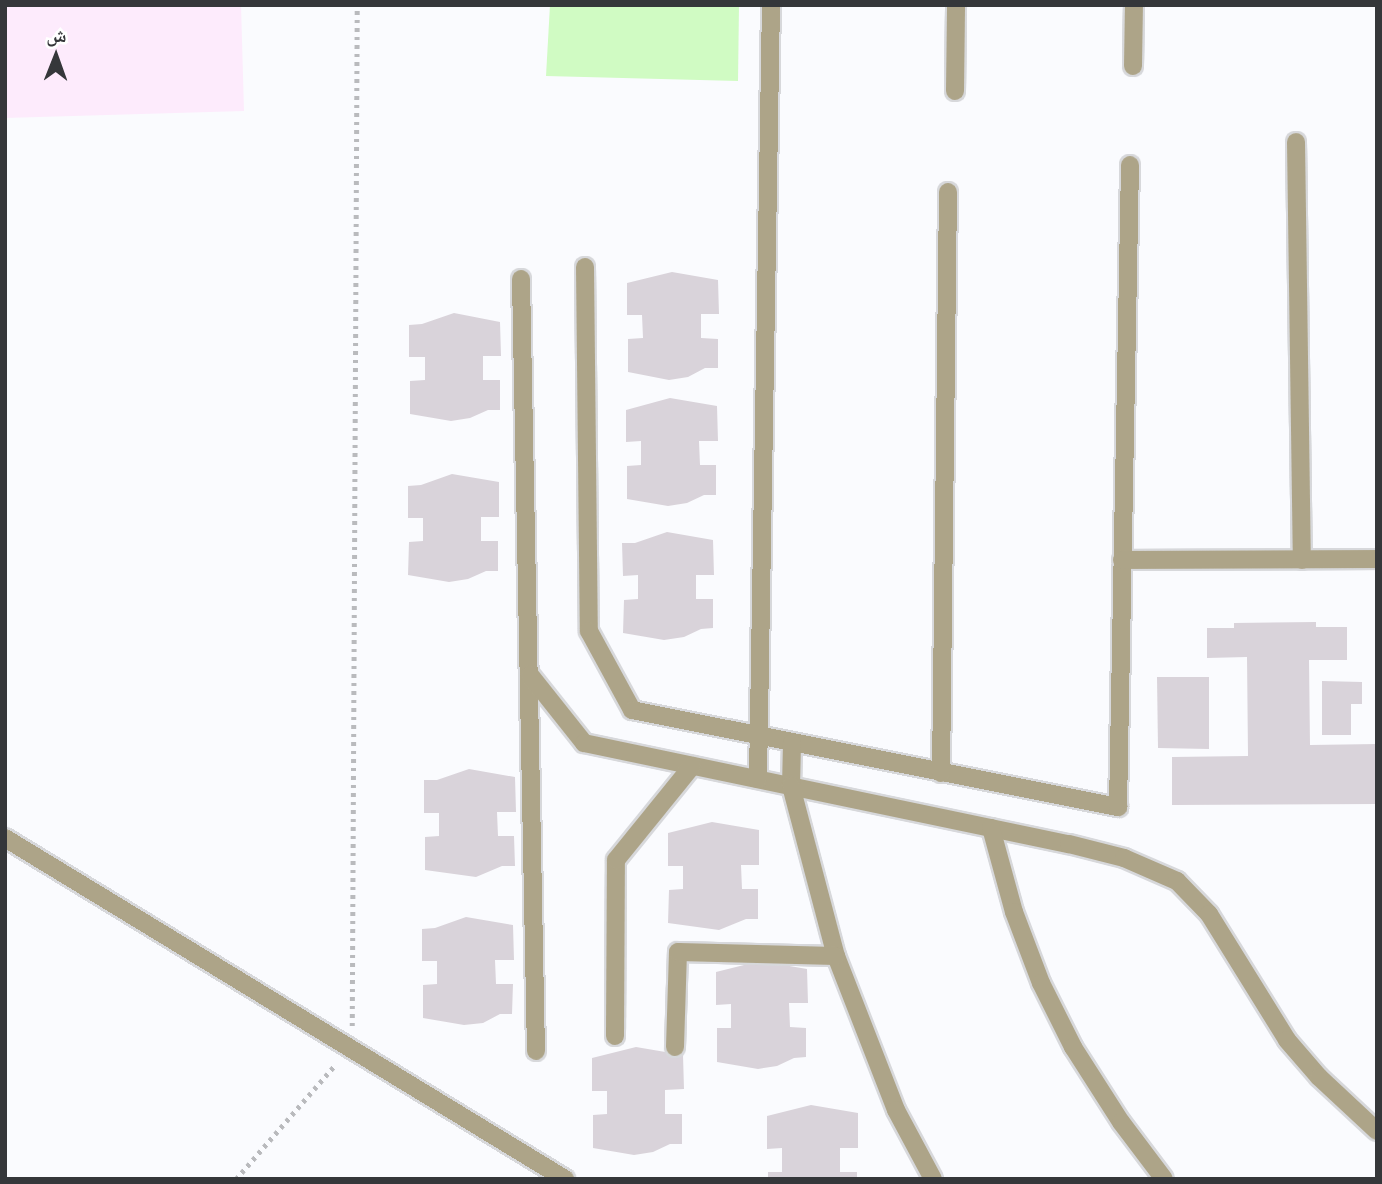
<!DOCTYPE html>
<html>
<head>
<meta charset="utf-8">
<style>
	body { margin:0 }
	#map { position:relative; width:1382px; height:1184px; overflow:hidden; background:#fafbfe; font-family:Merriweather,"Noto Naskh Arabic",serif }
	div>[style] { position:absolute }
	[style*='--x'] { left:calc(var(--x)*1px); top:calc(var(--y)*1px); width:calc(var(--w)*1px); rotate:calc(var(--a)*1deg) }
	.industrial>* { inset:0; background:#fdebfc }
	.green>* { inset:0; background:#d0fbc3 }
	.building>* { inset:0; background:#d9d3da }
	.path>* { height:4.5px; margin-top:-2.25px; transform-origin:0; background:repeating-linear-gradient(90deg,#b9babd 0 3.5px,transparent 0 8.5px) }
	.roads { filter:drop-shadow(2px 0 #d7d8db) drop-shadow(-2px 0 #d7d8db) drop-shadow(0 2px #d7d8db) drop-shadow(0 -2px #d7d8db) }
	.street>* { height:18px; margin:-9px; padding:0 9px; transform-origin:9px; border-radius:9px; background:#ada488 }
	span { translate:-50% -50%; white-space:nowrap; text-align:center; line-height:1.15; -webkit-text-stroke:5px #fff; paint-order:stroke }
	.frame { position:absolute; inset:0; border:7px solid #35373a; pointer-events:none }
	.north { position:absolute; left:21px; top:21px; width:70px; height:70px; -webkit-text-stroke:5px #fff; paint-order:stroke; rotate:1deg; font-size:19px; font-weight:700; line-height:28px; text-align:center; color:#35373a }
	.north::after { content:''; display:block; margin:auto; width:24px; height:32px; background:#35373a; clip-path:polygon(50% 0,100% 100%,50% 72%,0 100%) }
</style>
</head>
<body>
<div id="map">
	<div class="industrial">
		<div style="clip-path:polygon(5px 5px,241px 5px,244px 111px,5px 118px)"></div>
	</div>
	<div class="green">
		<div style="clip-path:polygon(550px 5px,739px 5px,738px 81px,546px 76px)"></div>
	</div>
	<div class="building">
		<div style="clip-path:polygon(672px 272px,718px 280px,719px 314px,701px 314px,701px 338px,718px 339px,718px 368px,705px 368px,688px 377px,669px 380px,628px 372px,628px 339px,643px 338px,642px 315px,627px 315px,627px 283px)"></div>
		<div style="clip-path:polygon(454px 313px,500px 322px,501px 356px,483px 356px,483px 380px,500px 380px,500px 410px,488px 410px,470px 418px,451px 421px,410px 414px,410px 381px,425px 380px,425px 357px,409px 357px,409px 325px,422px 324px)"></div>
		<div style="clip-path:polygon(670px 398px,717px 406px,718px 441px,699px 441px,700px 465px,716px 465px,716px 495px,704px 495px,687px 503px,668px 506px,627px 499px,627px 466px,641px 465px,641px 441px,626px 442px,626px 410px)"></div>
		<div style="clip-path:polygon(452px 474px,499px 482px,499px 517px,481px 517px,481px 541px,498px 541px,498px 571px,486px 571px,468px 579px,449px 582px,408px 575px,409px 542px,423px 541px,423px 518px,408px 518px,408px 486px,421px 485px)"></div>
		<div style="clip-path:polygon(667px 532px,713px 540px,714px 575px,696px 575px,696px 599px,713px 599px,713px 628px,701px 629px,684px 637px,664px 640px,623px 633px,624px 600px,638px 599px,638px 575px,623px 576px,622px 543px,635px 543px)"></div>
		<div style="clip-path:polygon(1316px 622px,1316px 627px,1347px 627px,1347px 660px,1309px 660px,1310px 745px,1377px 744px,1377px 804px,1172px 805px,1172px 757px,1248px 756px,1247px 657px,1207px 658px,1207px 628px,1234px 628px,1234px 623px)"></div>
		<div style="clip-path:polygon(1157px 677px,1209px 677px,1209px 749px,1158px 748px)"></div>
		<div style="clip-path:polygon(1322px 681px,1362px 682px,1362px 704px,1351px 704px,1351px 735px,1322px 735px)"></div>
		<div style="clip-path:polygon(469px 769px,515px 777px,516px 812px,497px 812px,498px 836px,514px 836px,515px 866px,502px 866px,476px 877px,425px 870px,425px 837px,439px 836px,439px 813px,424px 813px,424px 780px,437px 780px)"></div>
		<div style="clip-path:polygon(712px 822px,759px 830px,759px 865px,741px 865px,742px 889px,758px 889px,758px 919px,746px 919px,719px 930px,668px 923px,669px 890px,683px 889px,683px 866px,668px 866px,668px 833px)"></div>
		<div style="clip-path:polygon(466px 917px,513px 925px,514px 960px,495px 960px,496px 984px,513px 984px,512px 1014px,500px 1014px,483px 1023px,464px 1025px,423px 1018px,423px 985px,437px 984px,437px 961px,422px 961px,422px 929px,435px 928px)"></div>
		<div style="clip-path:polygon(760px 961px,807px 969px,808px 1003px,789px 1003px,790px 1027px,806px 1028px,806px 1057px,794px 1058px,777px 1066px,758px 1069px,717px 1062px,717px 1028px,731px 1028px,731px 1004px,716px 1005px,716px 972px)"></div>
		<div style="clip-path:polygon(636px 1047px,683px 1055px,684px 1089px,665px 1090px,665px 1114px,682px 1114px,682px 1144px,670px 1144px,653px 1152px,634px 1155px,593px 1148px,593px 1115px,607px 1114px,607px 1091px,592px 1091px,592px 1058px)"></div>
		<div style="clip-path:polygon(811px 1105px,858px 1113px,858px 1148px,840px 1148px,840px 1172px,857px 1172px,857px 1179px,768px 1179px,768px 1172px,782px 1172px,782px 1148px,767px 1149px,767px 1116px)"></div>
	</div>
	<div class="path">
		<div style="--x:352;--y:1026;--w:1021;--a:-89.72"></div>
		<div style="--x:236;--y:1179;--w:152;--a:-49"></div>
	</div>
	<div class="roads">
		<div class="street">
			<div style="--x:1133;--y:66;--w:61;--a:-89.1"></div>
			<div style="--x:955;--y:91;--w:86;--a:-89.3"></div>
			<div style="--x:1296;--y:142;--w:418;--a:89.2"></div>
			<div style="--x:585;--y:267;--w:364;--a:89.4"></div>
			<div style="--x:589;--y:631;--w:90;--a:61.4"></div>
			<div style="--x:632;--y:710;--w:496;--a:11.3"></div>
			<div style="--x:1118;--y:807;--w:642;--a:-88.93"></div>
			<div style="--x:521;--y:279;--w:772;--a:88.89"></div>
			<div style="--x:1122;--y:560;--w:255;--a:-0.2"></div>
			<div style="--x:530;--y:675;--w:87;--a:51.5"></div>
			<div style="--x:584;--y:743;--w:495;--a:11.8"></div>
			<div style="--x:1069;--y:844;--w:57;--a:14.3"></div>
			<div style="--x:1124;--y:858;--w:58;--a:23.5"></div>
			<div style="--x:1177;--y:881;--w:46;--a:45.9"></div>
			<div style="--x:1209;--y:914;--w:148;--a:58.2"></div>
			<div style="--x:1287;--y:1040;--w:49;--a:49.1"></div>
			<div style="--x:1319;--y:1077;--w:79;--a:43"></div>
			<div style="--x:792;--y:743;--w:43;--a:91.3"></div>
			<div style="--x:791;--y:786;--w:176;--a:75.2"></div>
			<div style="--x:836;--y:956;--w:165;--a:68.7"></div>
			<div style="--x:896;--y:1110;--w:78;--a:61.8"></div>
			<div style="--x:941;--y:773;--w:581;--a:-89.31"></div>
			<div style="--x:758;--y:779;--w:774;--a:-89.04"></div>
			<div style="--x:991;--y:828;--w:87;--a:74.7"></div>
			<div style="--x:1014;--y:912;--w:76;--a:69.2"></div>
			<div style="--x:1041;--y:983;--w:72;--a:63.4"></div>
			<div style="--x:1073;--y:1047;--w:89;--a:57.4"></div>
			<div style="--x:1121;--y:1122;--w:71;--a:53"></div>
			<div style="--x:5;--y:838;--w:656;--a:31.34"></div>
			<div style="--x:615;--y:1036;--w:176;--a:-89.7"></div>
			<div style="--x:616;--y:860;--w:121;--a:-51"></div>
			<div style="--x:675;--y:1047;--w:95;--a:-88.2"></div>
			<div style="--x:678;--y:952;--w:158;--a:1.5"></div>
		</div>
	</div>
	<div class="frame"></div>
	<div class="north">ش</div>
</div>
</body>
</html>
